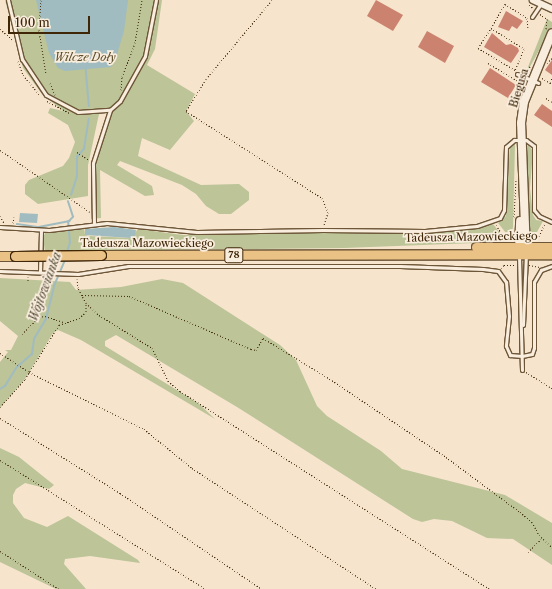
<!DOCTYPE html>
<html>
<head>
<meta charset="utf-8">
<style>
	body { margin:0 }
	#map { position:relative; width:552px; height:589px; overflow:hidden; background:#f6e4cc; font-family:"Libre Caslon Text",serif }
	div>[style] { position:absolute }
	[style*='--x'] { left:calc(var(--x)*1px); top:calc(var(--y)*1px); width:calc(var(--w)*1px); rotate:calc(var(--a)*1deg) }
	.green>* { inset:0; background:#bcc498 }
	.water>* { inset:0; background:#a0bcc0 }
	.stream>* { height:1.5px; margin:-0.75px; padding:0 0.75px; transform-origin:0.75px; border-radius:0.75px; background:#a0bcc0 }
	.building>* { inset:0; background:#cb836f }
	.path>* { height:1px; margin-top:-0.5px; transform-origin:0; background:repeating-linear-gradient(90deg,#3f2607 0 1px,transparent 0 3px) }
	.roads { filter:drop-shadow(1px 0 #6d5638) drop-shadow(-1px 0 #6d5638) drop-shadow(0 1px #6d5638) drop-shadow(0 -1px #6d5638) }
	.lane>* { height:3px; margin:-1.5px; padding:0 1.5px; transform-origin:1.5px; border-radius:1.5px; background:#f9edde }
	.street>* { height:5.5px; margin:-2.75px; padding:0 2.75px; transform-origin:2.75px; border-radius:2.75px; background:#f9edde }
	.secondary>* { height:8px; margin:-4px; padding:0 4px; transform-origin:4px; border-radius:4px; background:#f9edde }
	.primary>* { height:9px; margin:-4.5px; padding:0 4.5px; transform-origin:4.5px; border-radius:4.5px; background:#ebc286 }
	.bridges { filter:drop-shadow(1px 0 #3f2607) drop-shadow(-1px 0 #3f2607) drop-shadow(0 1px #3f2607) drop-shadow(0 -1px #3f2607) }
	.primary-bridge>* { height:9px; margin:-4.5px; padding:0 4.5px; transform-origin:4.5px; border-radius:4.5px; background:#ebc286 }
	span { translate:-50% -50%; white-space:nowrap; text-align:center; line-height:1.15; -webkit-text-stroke:3.5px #f9edde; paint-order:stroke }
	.shield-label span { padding:1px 3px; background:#f9edde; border:1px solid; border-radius:3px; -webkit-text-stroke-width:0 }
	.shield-label { font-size:10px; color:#3f2607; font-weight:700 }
	.park-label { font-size:11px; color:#5e4e2b; font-style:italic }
	.street-label { font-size:11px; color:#3f2607 }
	.water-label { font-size:12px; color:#5c533e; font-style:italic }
	.scale { position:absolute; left:8px; top:16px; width:82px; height:18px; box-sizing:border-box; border:2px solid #3f2607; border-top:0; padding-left:5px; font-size:12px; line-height:14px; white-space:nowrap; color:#3f2607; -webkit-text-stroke:3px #f9edde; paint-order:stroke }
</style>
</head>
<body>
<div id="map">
	<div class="green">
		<div style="clip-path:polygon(5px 0,162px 0,155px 49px,147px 65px,195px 94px,186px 111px,194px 121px,170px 150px,142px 138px,138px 156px,201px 185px,239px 184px,249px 192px,249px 200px,231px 214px,219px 214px,206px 206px,196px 194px,182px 185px,120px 161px,117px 165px,152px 186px,154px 195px,145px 196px,100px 170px,101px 218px,91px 219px,91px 169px,110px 111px,99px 114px,88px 165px,88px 196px,38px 204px,25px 194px,25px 185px,29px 180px,63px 166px,69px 158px,75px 142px,68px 125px,48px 113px,50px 108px,63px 111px,42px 94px,23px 68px)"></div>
		<div style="clip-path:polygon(547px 19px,552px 22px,552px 28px,524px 77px)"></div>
		<div style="clip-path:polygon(510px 144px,515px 144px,513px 227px,512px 232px,506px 233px,498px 223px,506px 216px)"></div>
		<div style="clip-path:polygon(528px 145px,533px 151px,530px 188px,533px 215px,536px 220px,543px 221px,537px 232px,529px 232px,525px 149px)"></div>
		<div style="clip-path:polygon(493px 224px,500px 233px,501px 242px,344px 248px,45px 251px,43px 238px,45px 233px,84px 227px,85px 235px,89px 236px,131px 238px,138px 229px,183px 235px,308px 232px,411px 233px,471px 230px)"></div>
		<div style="clip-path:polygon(0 278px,70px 282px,76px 290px,121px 287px,162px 279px,183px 283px,280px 345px,296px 360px,317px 406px,327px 416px,381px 451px,402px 469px,505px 495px,552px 523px,552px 565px,513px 539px,487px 538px,452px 521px,434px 519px,422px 522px,413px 519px,237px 407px,116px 335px,105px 341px,105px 346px,198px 403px,215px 419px,81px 340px,58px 330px,53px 333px,25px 379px,0 408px,0 362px,8px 352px,5px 350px,11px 350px,18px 336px,0 321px)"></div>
		<div style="clip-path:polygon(0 448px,19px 457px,54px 485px,49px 489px,25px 483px,16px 489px,13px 495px,13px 503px,24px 518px,47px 527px,68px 516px,138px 560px,140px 563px,90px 556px,65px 559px,64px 564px,86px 589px,56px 589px,0 562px)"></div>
	</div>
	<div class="water">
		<div style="clip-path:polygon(36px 0,128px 0,124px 31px,115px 61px,111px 67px,65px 71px,58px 68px,49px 53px)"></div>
		<div style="clip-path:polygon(20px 213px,38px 214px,37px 223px,19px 222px)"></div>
		<div style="clip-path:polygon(115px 227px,136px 230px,135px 235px,131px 238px,85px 235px,85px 229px)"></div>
	</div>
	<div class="stream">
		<div style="--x:86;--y:68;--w:38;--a:85"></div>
		<div style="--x:71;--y:195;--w:19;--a:-72"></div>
		<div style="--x:77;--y:177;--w:20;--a:-90"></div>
		<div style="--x:77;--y:157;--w:11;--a:-49"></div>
		<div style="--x:84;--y:149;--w:30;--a:-81"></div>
		<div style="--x:17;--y:224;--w:22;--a:8"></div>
		<div style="--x:39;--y:227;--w:31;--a:-11"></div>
		<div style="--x:67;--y:252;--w:9;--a:-72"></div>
		<div style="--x:70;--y:243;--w:21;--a:-95"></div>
		<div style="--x:68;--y:222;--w:7;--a:-45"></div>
		<div style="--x:73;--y:217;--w:16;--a:-108"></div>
		<div style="--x:0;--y:389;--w:6;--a:-31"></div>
		<div style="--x:5;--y:386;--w:22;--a:-58"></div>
		<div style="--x:17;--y:367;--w:20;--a:-41"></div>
		<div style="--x:32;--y:354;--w:15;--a:-82"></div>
		<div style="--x:34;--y:339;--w:23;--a:-59"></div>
		<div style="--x:46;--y:319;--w:34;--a:-76"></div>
		<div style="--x:54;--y:286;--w:30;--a:-67"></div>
	</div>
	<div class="building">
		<div style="clip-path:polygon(376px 0,403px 15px,393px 31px,367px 16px)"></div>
		<div style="clip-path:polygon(506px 11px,523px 21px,517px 29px,512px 26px,509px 31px,498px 27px)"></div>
		<div style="clip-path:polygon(427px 31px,454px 46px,445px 63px,418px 47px)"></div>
		<div style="clip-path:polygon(492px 33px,506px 45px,511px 44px,518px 48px,519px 51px,511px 63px,484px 47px)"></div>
		<div style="clip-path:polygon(552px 60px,552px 75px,545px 70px)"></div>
		<div style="clip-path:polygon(490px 68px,516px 85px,508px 98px,481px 82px)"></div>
		<div style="clip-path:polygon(542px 104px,552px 111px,552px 127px,534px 115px)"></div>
	</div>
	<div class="path">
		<div style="--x:41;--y:0;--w:30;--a:94"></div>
		<div style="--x:39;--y:30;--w:45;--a:81"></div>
		<div style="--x:272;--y:0;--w:103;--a:129.9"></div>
		<div style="--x:206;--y:79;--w:38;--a:122"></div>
		<div style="--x:186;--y:111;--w:161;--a:32.6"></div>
		<div style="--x:322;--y:198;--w:15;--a:67"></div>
		<div style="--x:328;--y:212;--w:14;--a:107"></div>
		<div style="--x:529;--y:5;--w:5;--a:37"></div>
		<div style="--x:540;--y:14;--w:9;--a:36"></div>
		<div style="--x:547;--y:19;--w:10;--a:96"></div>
		<div style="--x:491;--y:28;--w:39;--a:32"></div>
		<div style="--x:524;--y:49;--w:23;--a:113"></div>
		<div style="--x:515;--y:70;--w:43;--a:-149.3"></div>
		<div style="--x:478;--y:48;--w:24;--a:-57"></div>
		<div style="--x:491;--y:28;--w:28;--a:-60"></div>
		<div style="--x:505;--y:4;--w:26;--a:32"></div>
		<div style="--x:527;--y:18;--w:11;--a:85"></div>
		<div style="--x:0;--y:29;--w:16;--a:40"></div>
		<div style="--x:18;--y:61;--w:15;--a:70"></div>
		<div style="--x:23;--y:75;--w:26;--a:50"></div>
		<div style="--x:488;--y:63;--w:39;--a:31"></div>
		<div style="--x:547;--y:63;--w:7;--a:-45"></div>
		<div style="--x:526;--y:72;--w:9;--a:-54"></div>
		<div style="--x:542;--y:78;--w:12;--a:31"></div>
		<div style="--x:550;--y:82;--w:4;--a:-63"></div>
		<div style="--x:50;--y:83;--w:13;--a:67"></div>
		<div style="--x:522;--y:89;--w:8;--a:-90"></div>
		<div style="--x:121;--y:90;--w:13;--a:-86"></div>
		<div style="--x:122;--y:77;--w:36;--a:-69"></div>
		<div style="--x:135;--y:43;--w:44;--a:-80.8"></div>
		<div style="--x:546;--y:98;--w:7;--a:34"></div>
		<div style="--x:47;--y:101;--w:26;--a:28"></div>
		<div style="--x:0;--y:150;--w:109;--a:34.6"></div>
		<div style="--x:77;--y:152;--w:14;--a:34"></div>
		<div style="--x:0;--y:216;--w:8;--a:60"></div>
		<div style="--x:514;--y:217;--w:37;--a:-87"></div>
		<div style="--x:13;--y:223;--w:6;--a:-81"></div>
		<div style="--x:496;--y:225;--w:14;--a:56"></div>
		<div style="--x:504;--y:237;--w:9;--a:-6"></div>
		<div style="--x:532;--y:236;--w:7;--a:0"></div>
		<div style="--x:539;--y:236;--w:14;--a:-65"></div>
		<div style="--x:529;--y:265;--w:11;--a:10"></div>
		<div style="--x:501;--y:268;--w:4;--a:-45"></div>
		<div style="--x:504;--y:265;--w:10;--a:0"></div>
		<div style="--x:28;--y:277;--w:4;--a:90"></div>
		<div style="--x:82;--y:295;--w:47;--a:1.2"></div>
		<div style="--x:129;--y:296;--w:133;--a:23.5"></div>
		<div style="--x:251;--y:349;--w:5;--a:11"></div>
		<div style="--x:256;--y:350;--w:14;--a:-60"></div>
		<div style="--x:263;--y:338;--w:75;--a:31.4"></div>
		<div style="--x:327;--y:377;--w:143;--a:33.9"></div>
		<div style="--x:446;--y:457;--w:92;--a:36.6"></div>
		<div style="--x:520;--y:512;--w:16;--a:40"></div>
		<div style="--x:532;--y:522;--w:15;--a:62"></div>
		<div style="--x:539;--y:535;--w:18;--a:43"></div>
		<div style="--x:86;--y:303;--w:18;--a:43"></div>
		<div style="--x:99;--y:315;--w:62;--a:31.9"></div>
		<div style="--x:152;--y:348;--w:37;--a:64"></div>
		<div style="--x:168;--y:381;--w:16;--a:40"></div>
		<div style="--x:180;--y:391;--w:368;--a:32.6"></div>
		<div style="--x:22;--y:334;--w:24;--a:-45"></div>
		<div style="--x:39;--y:317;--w:6;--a:-9"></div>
		<div style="--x:45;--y:316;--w:20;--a:18"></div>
		<div style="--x:0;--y:353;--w:35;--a:33"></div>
		<div style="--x:29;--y:372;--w:128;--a:26.4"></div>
		<div style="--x:144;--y:429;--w:62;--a:39.1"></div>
		<div style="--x:192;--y:468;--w:220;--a:33.3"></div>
		<div style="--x:526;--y:372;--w:31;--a:32"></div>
		<div style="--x:0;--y:407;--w:38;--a:-48"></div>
		<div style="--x:25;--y:379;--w:64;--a:-57.8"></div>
		<div style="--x:59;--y:325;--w:21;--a:-19"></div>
		<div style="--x:79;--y:318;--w:9;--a:-41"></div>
		<div style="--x:86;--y:312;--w:9;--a:-90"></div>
		<div style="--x:86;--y:303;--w:17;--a:-118"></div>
		<div style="--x:78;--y:288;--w:9;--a:-96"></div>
		<div style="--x:0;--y:418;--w:142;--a:32"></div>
		<div style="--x:120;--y:493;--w:171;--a:34.1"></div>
		<div style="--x:0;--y:460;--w:243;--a:32.1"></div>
		<div style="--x:0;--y:551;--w:70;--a:32.8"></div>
		<div style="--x:528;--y:552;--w:18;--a:-45"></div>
	</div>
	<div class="roads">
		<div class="lane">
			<div style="--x:8;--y:0;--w:61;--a:76.7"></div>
			<div style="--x:22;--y:59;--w:43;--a:56.3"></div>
			<div style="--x:46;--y:95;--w:36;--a:28"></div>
			<div style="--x:78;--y:112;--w:32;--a:-4"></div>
			<div style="--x:532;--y:17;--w:14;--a:-56"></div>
			<div style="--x:517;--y:74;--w:23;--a:23"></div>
			<div style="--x:94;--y:223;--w:60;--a:-91"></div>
			<div style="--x:93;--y:163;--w:56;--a:-72.2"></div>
			<div style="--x:110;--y:110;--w:13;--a:-42"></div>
			<div style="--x:120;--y:101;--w:51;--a:-60.9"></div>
			<div style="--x:145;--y:56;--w:57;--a:-78.9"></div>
			<div style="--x:0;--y:227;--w:49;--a:3.5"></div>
			<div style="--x:49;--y:230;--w:58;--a:-6.9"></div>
			<div style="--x:107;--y:223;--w:90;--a:5.7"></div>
			<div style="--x:197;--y:232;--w:126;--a:-0.9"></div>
			<div style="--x:323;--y:230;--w:102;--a:0.6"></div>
			<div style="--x:425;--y:231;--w:52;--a:-5.5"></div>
			<div style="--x:477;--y:226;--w:24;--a:-19"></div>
			<div style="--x:500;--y:218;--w:9;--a:-63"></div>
			<div style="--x:504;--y:210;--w:63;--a:-88.2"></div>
			<div style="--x:506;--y:147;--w:11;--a:-41"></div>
			<div style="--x:514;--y:140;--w:12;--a:0"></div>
			<div style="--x:526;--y:140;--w:10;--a:37"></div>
			<div style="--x:534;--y:146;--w:64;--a:90"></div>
			<div style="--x:534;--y:210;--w:8;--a:50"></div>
			<div style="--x:539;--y:216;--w:14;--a:25"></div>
			<div style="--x:519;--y:256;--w:114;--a:88.5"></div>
			<div style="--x:0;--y:271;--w:78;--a:2.2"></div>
			<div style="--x:78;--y:274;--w:51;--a:-9.1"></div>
			<div style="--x:128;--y:266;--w:272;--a:0"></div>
			<div style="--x:400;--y:266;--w:83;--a:2.1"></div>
			<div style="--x:483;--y:269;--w:15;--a:8"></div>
			<div style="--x:498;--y:271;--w:14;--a:54"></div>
			<div style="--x:506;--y:282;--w:34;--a:85"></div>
			<div style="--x:509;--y:316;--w:30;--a:96"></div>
			<div style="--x:506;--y:346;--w:10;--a:66"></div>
			<div style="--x:510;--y:355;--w:12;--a:5"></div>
			<div style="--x:522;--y:356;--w:10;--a:-11"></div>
			<div style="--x:532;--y:354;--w:6;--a:-72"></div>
			<div style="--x:534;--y:348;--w:66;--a:-90"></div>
			<div style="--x:534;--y:282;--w:14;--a:-60"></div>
			<div style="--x:541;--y:270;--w:12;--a:-20"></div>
			<div style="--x:40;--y:272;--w:42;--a:-88.6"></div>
			<div style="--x:523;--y:325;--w:71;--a:-87.6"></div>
		</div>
		<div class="street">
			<div style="--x:533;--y:0;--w:21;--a:25"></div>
		</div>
		<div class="secondary">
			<div style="--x:526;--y:252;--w:129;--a:-92.2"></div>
			<div style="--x:521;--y:123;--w:21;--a:-82"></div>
			<div style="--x:524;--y:102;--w:74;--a:-67.9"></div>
			<div style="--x:519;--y:253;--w:32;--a:-88"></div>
		</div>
		<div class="primary">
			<div style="--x:476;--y:247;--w:76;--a:0"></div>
			<div style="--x:101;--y:255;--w:451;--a:-0.1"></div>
			<div style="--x:0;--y:256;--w:15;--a:0"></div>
		</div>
	</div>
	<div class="bridges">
		<div class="primary-bridge">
			<div style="--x:15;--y:256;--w:86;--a:-0.7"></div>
		</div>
	</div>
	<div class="shield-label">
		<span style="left:234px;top:255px">78</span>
	</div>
	<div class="park-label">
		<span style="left:85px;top:57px">Wilcze Doły</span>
	</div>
	<div class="street-label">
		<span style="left:519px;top:88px;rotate:-73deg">Biegusa</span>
		<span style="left:471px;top:237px;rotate:-1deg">Tadeusza Mazowieckiego</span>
		<span style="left:147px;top:243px">Tadeusza Mazowieckiego</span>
	</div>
	<div class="water-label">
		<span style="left:45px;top:287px;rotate:-70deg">Wójtowianka</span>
	</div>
	<div class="scale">100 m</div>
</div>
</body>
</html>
